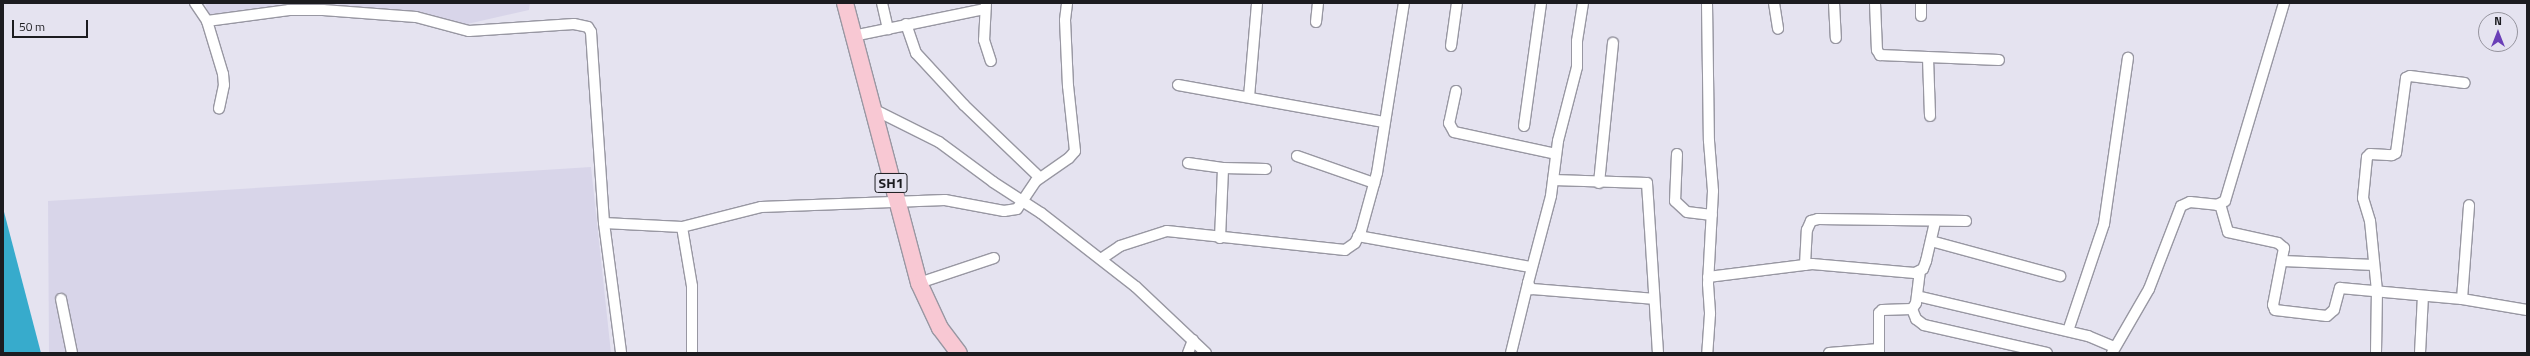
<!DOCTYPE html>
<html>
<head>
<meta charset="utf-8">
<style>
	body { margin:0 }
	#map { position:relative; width:2530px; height:356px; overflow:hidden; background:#e5e3f0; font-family:"Titillium Web",sans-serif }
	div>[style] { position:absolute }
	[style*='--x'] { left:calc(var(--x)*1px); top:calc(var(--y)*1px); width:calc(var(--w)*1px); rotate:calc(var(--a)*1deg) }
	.built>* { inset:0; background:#d8d5e9 }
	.water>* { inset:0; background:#37abcc }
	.roads { filter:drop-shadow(1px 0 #9897a2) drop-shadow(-1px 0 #9897a2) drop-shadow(0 1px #9897a2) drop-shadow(0 -1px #9897a2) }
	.street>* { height:10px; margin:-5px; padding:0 5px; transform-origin:5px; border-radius:5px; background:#fff }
	.primary>* { height:16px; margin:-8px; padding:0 8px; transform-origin:8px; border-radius:8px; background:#f8c8d3 }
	span { translate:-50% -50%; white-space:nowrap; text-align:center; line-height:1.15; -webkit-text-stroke:3px #e5e3f0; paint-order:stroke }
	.shield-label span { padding:1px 3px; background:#e5e3f0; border:1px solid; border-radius:3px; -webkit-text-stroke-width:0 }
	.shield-label { font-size:14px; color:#1c1c20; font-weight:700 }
	.frame { position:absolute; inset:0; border:4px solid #1c1c20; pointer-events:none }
	.north { position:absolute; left:2478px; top:12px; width:40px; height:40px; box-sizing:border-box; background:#e5e3f0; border:1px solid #95939d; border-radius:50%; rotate:0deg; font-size:11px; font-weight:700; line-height:16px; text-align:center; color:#1c1c20 }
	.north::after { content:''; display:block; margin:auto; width:14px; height:18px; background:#6a3fb7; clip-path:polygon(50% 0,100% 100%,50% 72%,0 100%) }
	.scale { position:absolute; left:12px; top:20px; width:76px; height:18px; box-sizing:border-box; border:2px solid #1c1c20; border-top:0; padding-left:5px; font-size:12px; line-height:14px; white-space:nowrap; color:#1c1c20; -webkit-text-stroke:3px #e5e3f0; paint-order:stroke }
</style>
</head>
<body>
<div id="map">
	<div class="built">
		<div style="clip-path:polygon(205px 3px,530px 3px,529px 10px,454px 27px,336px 9px,209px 15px)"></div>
		<div style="clip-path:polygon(591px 167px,611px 353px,49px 353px,48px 201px)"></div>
	</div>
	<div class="water">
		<div style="clip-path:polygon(3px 208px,41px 353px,3px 353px)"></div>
	</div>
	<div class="roads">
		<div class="street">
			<div style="--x:195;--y:3;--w:22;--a:56"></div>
			<div style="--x:207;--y:21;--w:83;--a:-7.6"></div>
			<div style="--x:289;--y:10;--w:34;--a:0"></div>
			<div style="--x:323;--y:10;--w:93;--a:4.3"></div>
			<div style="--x:416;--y:17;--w:55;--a:14.8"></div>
			<div style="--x:469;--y:31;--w:105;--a:-3.8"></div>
			<div style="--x:574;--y:24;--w:14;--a:12"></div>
			<div style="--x:588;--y:27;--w:6;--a:59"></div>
			<div style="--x:591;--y:32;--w:191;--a:86.1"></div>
			<div style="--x:604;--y:223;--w:131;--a:82.5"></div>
			<div style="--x:882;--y:3;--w:27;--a:77"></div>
			<div style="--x:986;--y:3;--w:37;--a:93"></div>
			<div style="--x:984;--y:40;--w:22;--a:72"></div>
			<div style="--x:1583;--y:3;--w:38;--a:99"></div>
			<div style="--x:1577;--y:41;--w:26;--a:90"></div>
			<div style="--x:1577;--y:67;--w:76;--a:104.4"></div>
			<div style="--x:1558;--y:141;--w:55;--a:97.3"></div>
			<div style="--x:1551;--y:196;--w:90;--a:104.8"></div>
			<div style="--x:1528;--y:283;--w:7;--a:63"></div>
			<div style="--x:1531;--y:289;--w:123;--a:4.6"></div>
			<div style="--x:1707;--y:3;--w:138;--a:89.2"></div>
			<div style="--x:1709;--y:141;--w:50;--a:85.4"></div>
			<div style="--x:1713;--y:191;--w:93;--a:93.1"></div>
			<div style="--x:1708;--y:284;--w:30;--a:86"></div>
			<div style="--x:1710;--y:314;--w:39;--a:94"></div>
			<div style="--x:1774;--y:3;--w:26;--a:81"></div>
			<div style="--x:1834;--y:3;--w:35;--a:87"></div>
			<div style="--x:1875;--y:3;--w:47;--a:87.6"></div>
			<div style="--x:1877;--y:50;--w:6;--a:59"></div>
			<div style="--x:1880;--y:55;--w:119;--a:2.4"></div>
			<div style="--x:1921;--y:16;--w:13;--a:-90"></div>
			<div style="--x:207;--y:21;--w:55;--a:73.2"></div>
			<div style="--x:223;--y:74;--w:11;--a:85"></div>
			<div style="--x:224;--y:85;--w:24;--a:102"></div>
			<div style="--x:1316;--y:22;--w:19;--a:-84"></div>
			<div style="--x:906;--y:24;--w:31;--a:71"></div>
			<div style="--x:916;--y:53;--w:71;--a:47.3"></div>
			<div style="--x:964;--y:105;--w:105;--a:43.8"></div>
			<div style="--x:853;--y:36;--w:135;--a:-11.6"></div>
			<div style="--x:1451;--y:46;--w:43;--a:-82.1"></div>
			<div style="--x:1928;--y:58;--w:58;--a:88"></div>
			<div style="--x:1178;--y:85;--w:209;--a:10.2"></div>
			<div style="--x:1456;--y:91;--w:33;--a:102"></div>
			<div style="--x:1449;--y:123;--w:10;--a:61"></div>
			<div style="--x:1454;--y:132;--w:104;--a:12.2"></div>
			<div style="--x:1249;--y:97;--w:94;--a:-85.1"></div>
			<div style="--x:871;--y:108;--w:76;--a:26.6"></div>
			<div style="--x:939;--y:142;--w:67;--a:36.5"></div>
			<div style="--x:993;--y:182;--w:57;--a:32.9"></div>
			<div style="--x:1041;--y:213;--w:120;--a:37.9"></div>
			<div style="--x:1136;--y:287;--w:96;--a:43.3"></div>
			<div style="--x:1524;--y:126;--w:124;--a:-82.1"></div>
			<div style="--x:1677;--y:154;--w:47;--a:92.4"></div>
			<div style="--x:1675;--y:201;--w:16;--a:43"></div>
			<div style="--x:1687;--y:212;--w:25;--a:7"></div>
			<div style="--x:1297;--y:156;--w:82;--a:19.3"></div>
			<div style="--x:1188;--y:163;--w:35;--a:8"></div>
			<div style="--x:1223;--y:168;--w:43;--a:1.3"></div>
			<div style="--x:1553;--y:180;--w:94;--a:1.8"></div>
			<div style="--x:1647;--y:183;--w:170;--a:86.3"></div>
			<div style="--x:1599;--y:183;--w:141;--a:-84.3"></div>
			<div style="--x:2220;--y:204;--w:29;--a:74"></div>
			<div style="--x:2228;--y:232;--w:51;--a:12.4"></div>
			<div style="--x:2278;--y:243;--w:8;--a:40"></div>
			<div style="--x:2284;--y:248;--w:58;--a:100.9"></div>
			<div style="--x:2273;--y:305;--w:5;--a:68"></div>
			<div style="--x:2275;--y:310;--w:52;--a:6.6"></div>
			<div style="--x:2327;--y:316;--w:9;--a:-41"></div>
			<div style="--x:2334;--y:310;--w:23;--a:-75"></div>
			<div style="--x:2340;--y:288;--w:122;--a:5.2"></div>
			<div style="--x:2462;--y:299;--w:66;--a:9.6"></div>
			<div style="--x:604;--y:223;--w:78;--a:2.9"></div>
			<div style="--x:682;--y:227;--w:81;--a:-14.2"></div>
			<div style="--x:761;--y:207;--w:184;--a:-2.2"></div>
			<div style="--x:945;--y:200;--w:60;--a:10.6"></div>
			<div style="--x:1004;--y:211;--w:13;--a:-9"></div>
			<div style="--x:1017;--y:209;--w:34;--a:-56"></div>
			<div style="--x:1036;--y:181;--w:40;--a:-34.9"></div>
			<div style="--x:1069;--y:158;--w:9;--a:-49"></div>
			<div style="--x:1075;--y:151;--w:65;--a:-96.1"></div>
			<div style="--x:1068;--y:86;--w:66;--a:-92.6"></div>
			<div style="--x:1065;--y:20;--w:17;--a:-83"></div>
			<div style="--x:682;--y:227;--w:60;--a:80.4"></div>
			<div style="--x:692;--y:286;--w:67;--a:90"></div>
			<div style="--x:1358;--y:236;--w:175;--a:10.2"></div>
			<div style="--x:1220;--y:238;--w:70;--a:-87.5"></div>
			<div style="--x:1931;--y:241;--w:134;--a:15.2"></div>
			<div style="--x:1101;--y:259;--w:23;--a:-34"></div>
			<div style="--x:1120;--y:246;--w:49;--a:-17.7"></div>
			<div style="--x:1167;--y:231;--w:179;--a:6.1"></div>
			<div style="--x:1345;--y:250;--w:12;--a:-35"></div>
			<div style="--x:1355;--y:243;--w:13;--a:-63"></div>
			<div style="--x:1361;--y:231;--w:60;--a:-74.6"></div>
			<div style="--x:1377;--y:173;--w:172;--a:-81"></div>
			<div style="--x:2283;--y:261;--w:91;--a:2.5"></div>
			<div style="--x:1805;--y:265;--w:35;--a:-87"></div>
			<div style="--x:1807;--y:230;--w:10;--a:-66"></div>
			<div style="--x:1811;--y:221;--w:7;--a:-16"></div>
			<div style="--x:1818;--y:219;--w:148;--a:0.8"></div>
			<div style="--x:1708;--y:277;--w:105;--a:-7.1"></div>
			<div style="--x:1812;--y:264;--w:103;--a:5"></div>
			<div style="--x:1915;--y:273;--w:9;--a:-27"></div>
			<div style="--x:1923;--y:269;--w:9;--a:-69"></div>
			<div style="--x:1926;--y:261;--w:40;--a:-77"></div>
			<div style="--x:919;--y:283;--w:79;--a:-18.4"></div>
			<div style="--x:1917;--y:296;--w:176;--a:13.2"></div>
			<div style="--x:2088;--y:336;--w:28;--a:23"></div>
			<div style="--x:61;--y:299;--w:55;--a:78.5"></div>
			<div style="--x:2462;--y:299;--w:94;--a:-85.7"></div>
			<div style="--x:1912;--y:309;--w:11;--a:68"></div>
			<div style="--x:1916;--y:319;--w:10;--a:37"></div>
			<div style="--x:1924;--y:325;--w:126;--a:12.8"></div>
			<div style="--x:2068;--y:331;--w:113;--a:-71.4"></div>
			<div style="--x:2104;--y:224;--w:168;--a:-81.8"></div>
			<div style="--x:1188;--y:353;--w:14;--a:-69"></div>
			<div style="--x:1511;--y:353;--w:72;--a:-76.3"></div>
			<div style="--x:1829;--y:353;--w:50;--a:-4.6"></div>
			<div style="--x:1879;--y:353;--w:40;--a:-90"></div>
			<div style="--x:1879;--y:313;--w:4;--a:-45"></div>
			<div style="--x:1882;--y:310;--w:30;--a:-2"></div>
			<div style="--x:1912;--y:309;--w:7;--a:-56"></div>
			<div style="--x:1916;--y:303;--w:32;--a:-83"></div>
			<div style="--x:2112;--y:353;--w:74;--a:-60"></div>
			<div style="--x:2149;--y:289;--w:89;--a:-68.9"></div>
			<div style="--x:2181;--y:206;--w:10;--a:-24"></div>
			<div style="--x:2190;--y:202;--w:27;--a:6"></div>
			<div style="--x:2217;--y:205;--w:9;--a:-27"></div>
			<div style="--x:2225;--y:201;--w:207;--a:-73.4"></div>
			<div style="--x:2376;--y:353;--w:62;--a:-89.1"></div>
			<div style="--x:2377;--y:291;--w:70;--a:-95.7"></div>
			<div style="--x:2370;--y:221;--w:24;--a:-107"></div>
			<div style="--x:2363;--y:198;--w:41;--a:-84.4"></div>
			<div style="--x:2367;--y:157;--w:4;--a:-45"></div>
			<div style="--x:2370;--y:154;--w:22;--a:3"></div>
			<div style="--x:2392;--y:155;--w:4;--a:-27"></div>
			<div style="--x:2396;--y:153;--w:76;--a:-82.4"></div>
			<div style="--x:2406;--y:78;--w:4;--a:-27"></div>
			<div style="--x:2410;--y:76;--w:55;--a:7.3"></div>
			<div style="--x:2420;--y:353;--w:57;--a:-87"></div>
		</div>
		<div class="primary">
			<div style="--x:845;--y:3;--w:290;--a:75.2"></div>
			<div style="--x:919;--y:283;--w:50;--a:65"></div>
			<div style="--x:940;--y:328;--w:31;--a:53"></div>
		</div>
	</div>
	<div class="shield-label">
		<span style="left:891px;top:183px">SH1</span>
	</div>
	<div class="frame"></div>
	<div class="north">N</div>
	<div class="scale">50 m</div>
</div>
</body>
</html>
